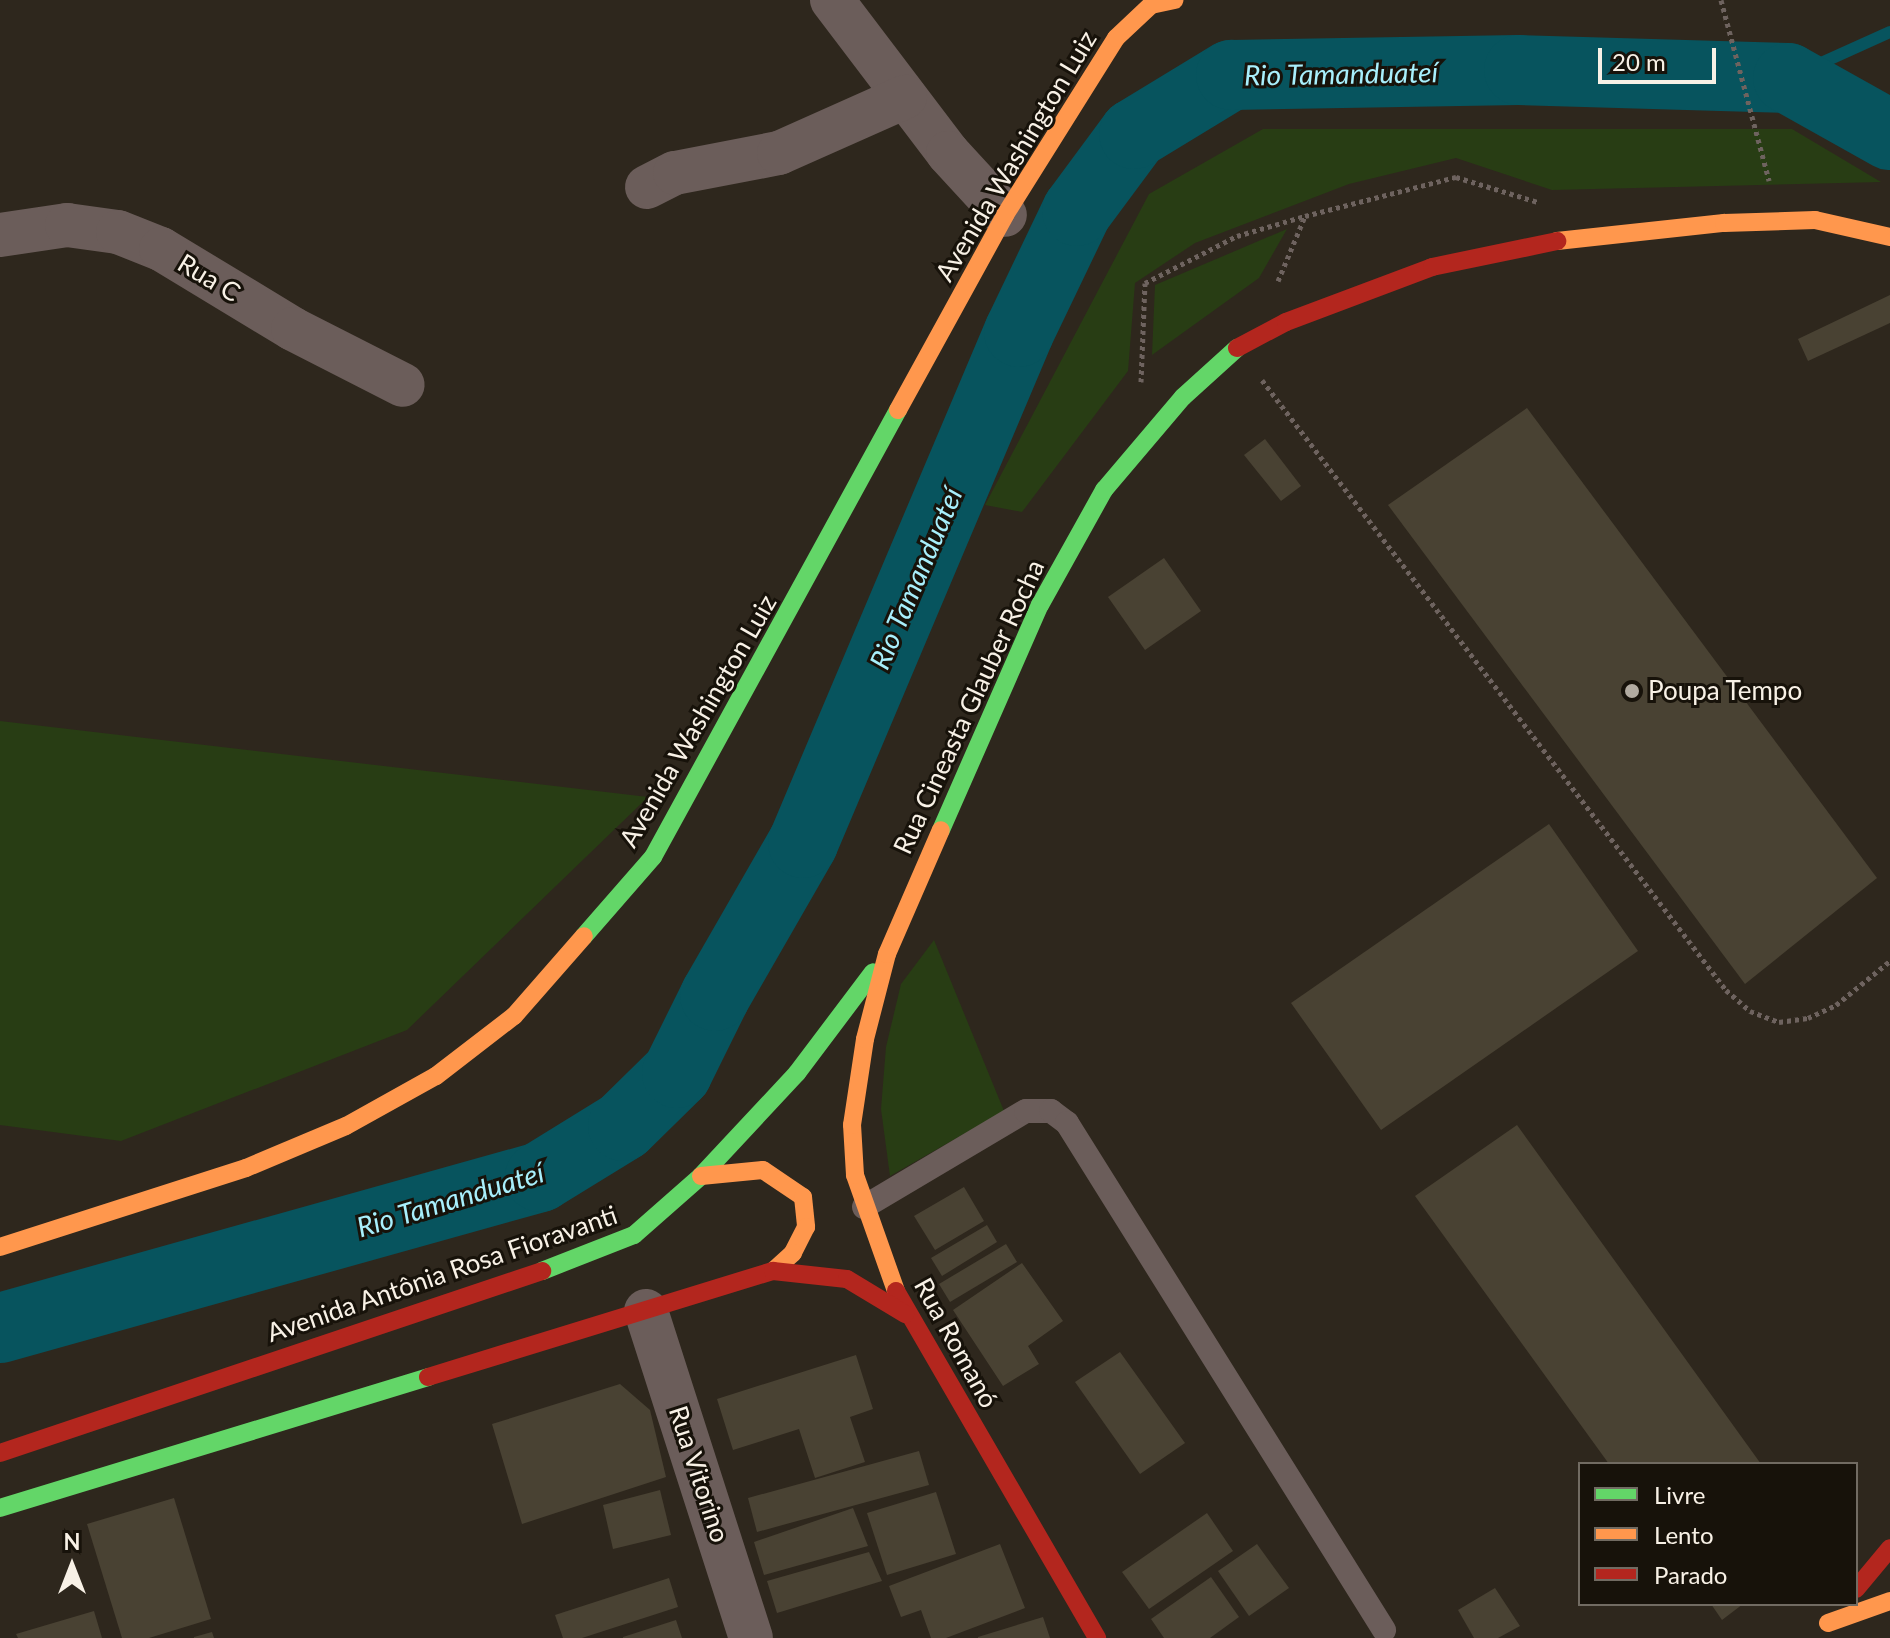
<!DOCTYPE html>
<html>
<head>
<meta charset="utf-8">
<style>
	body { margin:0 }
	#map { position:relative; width:1890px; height:1638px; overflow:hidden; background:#2e271d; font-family:Lato,sans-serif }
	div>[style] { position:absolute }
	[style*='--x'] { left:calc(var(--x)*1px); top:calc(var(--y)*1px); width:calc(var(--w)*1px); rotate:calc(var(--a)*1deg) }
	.green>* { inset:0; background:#283d14 }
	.stream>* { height:12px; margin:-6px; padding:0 6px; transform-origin:6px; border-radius:6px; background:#07545e }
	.river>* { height:70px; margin:-35px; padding:0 35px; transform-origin:35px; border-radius:35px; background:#07545e }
	.building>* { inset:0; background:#494233 }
	.path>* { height:5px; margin-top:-2.5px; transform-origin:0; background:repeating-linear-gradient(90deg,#6e635f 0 4px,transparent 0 8px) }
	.lane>* { height:24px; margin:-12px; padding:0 12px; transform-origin:12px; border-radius:12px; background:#6b5d5a }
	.street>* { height:44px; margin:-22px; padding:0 22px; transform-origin:22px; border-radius:22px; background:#6b5d5a }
	.fast>* { height:18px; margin:-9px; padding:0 9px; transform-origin:9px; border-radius:9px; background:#63d668 }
	.slow>* { height:18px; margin:-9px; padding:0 9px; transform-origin:9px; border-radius:9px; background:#ff974d }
	.jam>* { height:18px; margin:-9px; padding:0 9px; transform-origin:9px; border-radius:9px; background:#b3261e }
	.dots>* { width:22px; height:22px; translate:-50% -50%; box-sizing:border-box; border:4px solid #17120a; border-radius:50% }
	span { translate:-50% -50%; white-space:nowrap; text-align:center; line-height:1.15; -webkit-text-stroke:6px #17120a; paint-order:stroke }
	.street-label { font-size:26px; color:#f8f1e6 }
	.poi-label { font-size:26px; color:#f8f1e6 }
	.left { translate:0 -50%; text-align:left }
	.water-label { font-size:28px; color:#a8effc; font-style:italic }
	.legend { position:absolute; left:1578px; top:1462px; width:280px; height:144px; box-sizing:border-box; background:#17120a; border:2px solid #716b62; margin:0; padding:10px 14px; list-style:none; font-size:24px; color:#f8f1e6 }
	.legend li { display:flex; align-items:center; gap:16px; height:40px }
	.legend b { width:40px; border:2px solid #716b62 }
	.north { position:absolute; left:32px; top:1526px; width:80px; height:80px; -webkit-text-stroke:6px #17120a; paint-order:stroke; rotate:0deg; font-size:22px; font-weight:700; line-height:32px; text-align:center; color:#f8f1e6 }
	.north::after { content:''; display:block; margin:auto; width:28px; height:36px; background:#f8f1e6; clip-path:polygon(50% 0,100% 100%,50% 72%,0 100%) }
	.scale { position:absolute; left:1598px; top:48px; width:118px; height:36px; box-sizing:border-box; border:4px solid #f8f1e6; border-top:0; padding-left:10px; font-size:24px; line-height:28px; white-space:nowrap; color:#f8f1e6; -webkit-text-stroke:6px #17120a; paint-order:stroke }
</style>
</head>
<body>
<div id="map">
	<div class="green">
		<div style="clip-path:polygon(1263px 129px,1792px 129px,1881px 182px,1552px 190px,1456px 158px,1349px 184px,1195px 243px,1135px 283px,1128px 371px,1022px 512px,985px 505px,1149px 194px)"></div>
		<div style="clip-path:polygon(1287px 229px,1259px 278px,1152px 355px,1155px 285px)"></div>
		<div style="clip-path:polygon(0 721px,648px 797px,407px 1030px,121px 1141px,0 1125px)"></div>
		<div style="clip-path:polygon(934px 940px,1004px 1111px,890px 1176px,881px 1109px,886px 1047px,901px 984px)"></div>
	</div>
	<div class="stream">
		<div style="--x:1788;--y:78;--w:112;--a:-24.3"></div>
	</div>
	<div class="river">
		<div style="--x:0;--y:1328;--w:561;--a:-15.62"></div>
		<div style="--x:540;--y:1177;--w:97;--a:-31.6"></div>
		<div style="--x:623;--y:1126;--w:76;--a:-44.5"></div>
		<div style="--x:677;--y:1073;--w:86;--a:-63.7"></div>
		<div style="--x:715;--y:996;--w:177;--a:-60.1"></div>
		<div style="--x:803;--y:843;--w:555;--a:-67.09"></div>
		<div style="--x:1019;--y:332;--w:134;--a:-64.4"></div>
		<div style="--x:1077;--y:211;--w:96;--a:-53.5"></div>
		<div style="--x:1134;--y:134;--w:114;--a:-31.3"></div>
		<div style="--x:1231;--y:75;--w:288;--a:-1"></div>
		<div style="--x:1519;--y:70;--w:269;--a:1.7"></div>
		<div style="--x:1788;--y:78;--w:117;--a:29.2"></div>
	</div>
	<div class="building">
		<div style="clip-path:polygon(1890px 295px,1890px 323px,1808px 361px,1798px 339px)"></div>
		<div style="clip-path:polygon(1527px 408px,1877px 878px,1745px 984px,1388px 505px)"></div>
		<div style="clip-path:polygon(1265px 439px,1301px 486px,1281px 501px,1244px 455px)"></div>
		<div style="clip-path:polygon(1164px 558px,1201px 611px,1145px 650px,1108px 597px)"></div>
		<div style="clip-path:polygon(1549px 824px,1638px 951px,1381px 1130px,1291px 1003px)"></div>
		<div style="clip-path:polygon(1517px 1125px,1761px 1464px,1609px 1464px,1415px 1196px)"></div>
		<div style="clip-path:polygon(964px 1187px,984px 1221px,935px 1250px,914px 1216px)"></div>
		<div style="clip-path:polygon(987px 1225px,997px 1242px,942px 1276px,931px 1258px)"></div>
		<div style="clip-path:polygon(1006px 1244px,1017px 1262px,950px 1302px,939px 1284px)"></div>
		<div style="clip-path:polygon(1022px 1263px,1063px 1321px,1028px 1346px,1039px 1364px,1003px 1386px,953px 1310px)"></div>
		<div style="clip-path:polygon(1120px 1352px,1185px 1443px,1140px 1474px,1075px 1382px)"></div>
		<div style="clip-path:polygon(856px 1355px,873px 1409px,850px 1417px,865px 1462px,815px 1478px,799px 1429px,733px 1450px,717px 1399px)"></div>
		<div style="clip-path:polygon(620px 1384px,650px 1410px,666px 1477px,522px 1524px,492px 1424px)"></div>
		<div style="clip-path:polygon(919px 1451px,929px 1485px,757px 1532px,748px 1498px)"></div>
		<div style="clip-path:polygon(660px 1490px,671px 1535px,613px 1549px,603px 1505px)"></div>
		<div style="clip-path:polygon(936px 1492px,956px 1554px,887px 1575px,867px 1513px)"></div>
		<div style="clip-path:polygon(174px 1498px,211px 1619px,149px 1638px,122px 1638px,87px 1524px)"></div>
		<div style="clip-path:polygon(853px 1508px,868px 1546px,764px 1575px,754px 1542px)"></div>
		<div style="clip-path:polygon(1207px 1513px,1233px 1551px,1149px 1609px,1122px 1572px)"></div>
		<div style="clip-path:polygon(1000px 1544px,1025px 1608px,946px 1638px,931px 1638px,921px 1610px,901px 1617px,889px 1586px)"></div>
		<div style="clip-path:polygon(1257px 1544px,1289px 1588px,1249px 1616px,1218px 1571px)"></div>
		<div style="clip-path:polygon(869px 1552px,882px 1581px,777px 1613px,767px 1581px)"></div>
		<div style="clip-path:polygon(1211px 1577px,1239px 1617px,1210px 1638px,1164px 1638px,1151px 1619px)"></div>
		<div style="clip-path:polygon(669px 1578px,678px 1607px,582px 1638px,563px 1638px,555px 1615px)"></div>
		<div style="clip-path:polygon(1495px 1588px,1520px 1626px,1498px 1638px,1474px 1638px,1458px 1610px)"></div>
		<div style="clip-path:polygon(1711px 1604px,1743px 1604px,1722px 1620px)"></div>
		<div style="clip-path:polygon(94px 1611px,102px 1638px,18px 1638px,16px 1634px)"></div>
		<div style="clip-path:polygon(1043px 1617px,1050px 1638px,978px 1638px,978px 1637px)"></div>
		<div style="clip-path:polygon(676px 1620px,682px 1638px,623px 1638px,623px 1637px)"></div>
		<div style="clip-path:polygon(212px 1632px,214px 1638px,194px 1638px,194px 1637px)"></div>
	</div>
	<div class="path">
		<div style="--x:1721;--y:0;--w:187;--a:75.1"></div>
		<div style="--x:1278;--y:281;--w:70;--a:-67.4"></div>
		<div style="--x:1305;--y:216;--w:156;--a:-14.5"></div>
		<div style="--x:1456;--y:177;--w:86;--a:17"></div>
		<div style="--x:1262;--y:380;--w:766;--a:52.74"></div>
		<div style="--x:1726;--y:990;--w:32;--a:41"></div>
		<div style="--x:1750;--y:1011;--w:31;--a:21"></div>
		<div style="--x:1779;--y:1022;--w:29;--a:-8"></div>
		<div style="--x:1808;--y:1018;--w:31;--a:-25"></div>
		<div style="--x:1836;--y:1005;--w:70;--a:-39.2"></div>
		<div style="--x:1141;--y:382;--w:99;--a:-87.7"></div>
		<div style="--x:1145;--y:283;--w:103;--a:-27.1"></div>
		<div style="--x:1237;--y:236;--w:71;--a:-16.4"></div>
	</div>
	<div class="lane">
		<div style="--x:864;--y:1207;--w:188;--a:-30.7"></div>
		<div style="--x:1026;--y:1111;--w:25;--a:0"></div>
		<div style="--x:1051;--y:1111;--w:20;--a:37"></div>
		<div style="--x:1067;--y:1123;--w:598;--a:57.98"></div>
	</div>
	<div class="street">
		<div style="--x:832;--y:0;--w:192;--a:52.8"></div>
		<div style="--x:948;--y:153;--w:84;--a:47.4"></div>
		<div style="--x:647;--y:187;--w:31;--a:-27"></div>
		<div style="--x:675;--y:173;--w:106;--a:-10.9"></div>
		<div style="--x:779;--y:153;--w:138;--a:-24"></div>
		<div style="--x:0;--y:235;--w:68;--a:-8.5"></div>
		<div style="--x:67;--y:225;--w:51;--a:7.8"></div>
		<div style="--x:118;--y:232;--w:46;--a:21.6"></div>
		<div style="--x:161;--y:249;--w:154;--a:31.2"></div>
		<div style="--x:293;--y:329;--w:123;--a:27"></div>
		<div style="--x:646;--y:1311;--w:343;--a:72.2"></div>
	</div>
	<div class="fast">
		<div style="--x:941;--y:830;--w:246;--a:-66.3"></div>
		<div style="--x:1040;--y:605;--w:132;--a:-60.9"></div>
		<div style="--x:1104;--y:490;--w:122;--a:-49.7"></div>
		<div style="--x:1183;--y:397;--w:73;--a:-42.2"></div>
		<div style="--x:584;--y:936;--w:105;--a:-48.9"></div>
		<div style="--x:653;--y:857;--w:510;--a:-61.27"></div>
		<div style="--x:542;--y:1271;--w:99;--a:-21.4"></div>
		<div style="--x:634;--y:1235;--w:89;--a:-41.4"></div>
		<div style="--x:701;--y:1176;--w:141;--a:-47"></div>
		<div style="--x:797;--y:1073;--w:126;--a:-53"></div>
		<div style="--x:0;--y:1508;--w:448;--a:-17"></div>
	</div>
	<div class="slow">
		<div style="--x:1557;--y:241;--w:168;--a:-6.2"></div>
		<div style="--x:1724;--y:223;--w:91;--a:-1.9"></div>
		<div style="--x:1815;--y:220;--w:77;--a:12.8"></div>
		<div style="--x:898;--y:410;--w:222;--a:-61.2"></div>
		<div style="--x:1005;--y:215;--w:209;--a:-57.9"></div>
		<div style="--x:1116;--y:38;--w:48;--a:-43.3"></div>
		<div style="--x:1151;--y:5;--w:24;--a:-12"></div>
		<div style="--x:701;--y:1176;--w:62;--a:-5.5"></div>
		<div style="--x:763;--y:1170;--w:48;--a:34"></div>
		<div style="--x:803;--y:1197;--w:30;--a:84"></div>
		<div style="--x:806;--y:1227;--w:29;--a:117"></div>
		<div style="--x:793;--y:1253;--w:27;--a:138"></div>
		<div style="--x:0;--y:1247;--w:258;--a:-17.8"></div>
		<div style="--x:246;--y:1168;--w:108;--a:-22.8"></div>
		<div style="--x:346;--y:1126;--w:103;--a:-29.1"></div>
		<div style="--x:436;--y:1076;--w:98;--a:-37.6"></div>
		<div style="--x:514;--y:1016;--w:106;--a:-48.8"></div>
		<div style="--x:896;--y:1291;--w:123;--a:-109.5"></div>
		<div style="--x:855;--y:1175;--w:50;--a:-93.4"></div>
		<div style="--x:852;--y:1125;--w:87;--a:-81.4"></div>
		<div style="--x:865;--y:1039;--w:88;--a:-75.5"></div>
		<div style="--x:887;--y:954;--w:135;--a:-66.5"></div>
		<div style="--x:1828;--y:1623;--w:66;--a:-19.5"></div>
	</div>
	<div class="jam">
		<div style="--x:1237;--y:348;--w:55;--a:-28"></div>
		<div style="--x:1286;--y:322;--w:156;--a:-20.6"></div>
		<div style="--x:1432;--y:267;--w:128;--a:-11.7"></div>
		<div style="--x:896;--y:1291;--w:401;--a:59.9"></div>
		<div style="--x:428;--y:1377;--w:361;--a:-17.1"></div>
		<div style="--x:773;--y:1271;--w:74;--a:6.2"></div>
		<div style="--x:847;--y:1279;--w:68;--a:31.1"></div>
		<div style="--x:0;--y:1453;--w:572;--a:-18.56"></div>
		<div style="--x:1856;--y:1589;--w:53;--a:-50.3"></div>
	</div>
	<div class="dots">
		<div style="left:1632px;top:691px;background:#b1aaa0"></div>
	</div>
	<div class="street-label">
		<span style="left:1016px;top:156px;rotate:-59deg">Avenida Washington Luiz</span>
		<span style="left:209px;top:278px;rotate:31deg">Rua C</span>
		<span style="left:969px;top:707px;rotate:-65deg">Rua Cineasta Glauber Rocha</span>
		<span style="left:698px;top:721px;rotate:-60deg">Avenida Washington Luiz</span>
		<span style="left:442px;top:1274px;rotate:-19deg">Avenida Antônia Rosa Fioravanti</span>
		<span style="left:956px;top:1343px;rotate:61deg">Rua Romanó</span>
		<span style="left:699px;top:1474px;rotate:72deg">Rua Vitorino</span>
	</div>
	<div class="poi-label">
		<span class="left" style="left:1648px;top:691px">Poupa Tempo</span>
	</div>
	<div class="water-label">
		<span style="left:1341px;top:73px;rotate:-1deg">Rio Tamanduateí</span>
		<span style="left:915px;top:578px;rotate:-67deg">Rio Tamanduateí</span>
		<span style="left:450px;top:1199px;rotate:-17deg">Rio Tamanduateí</span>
	</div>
	<ul class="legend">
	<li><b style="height:10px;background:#63d668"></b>Livre</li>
	<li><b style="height:10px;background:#ff974d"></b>Lento</li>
	<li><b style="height:10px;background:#b3261e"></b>Parado</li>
	</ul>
	<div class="north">N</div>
	<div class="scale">20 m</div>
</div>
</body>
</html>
